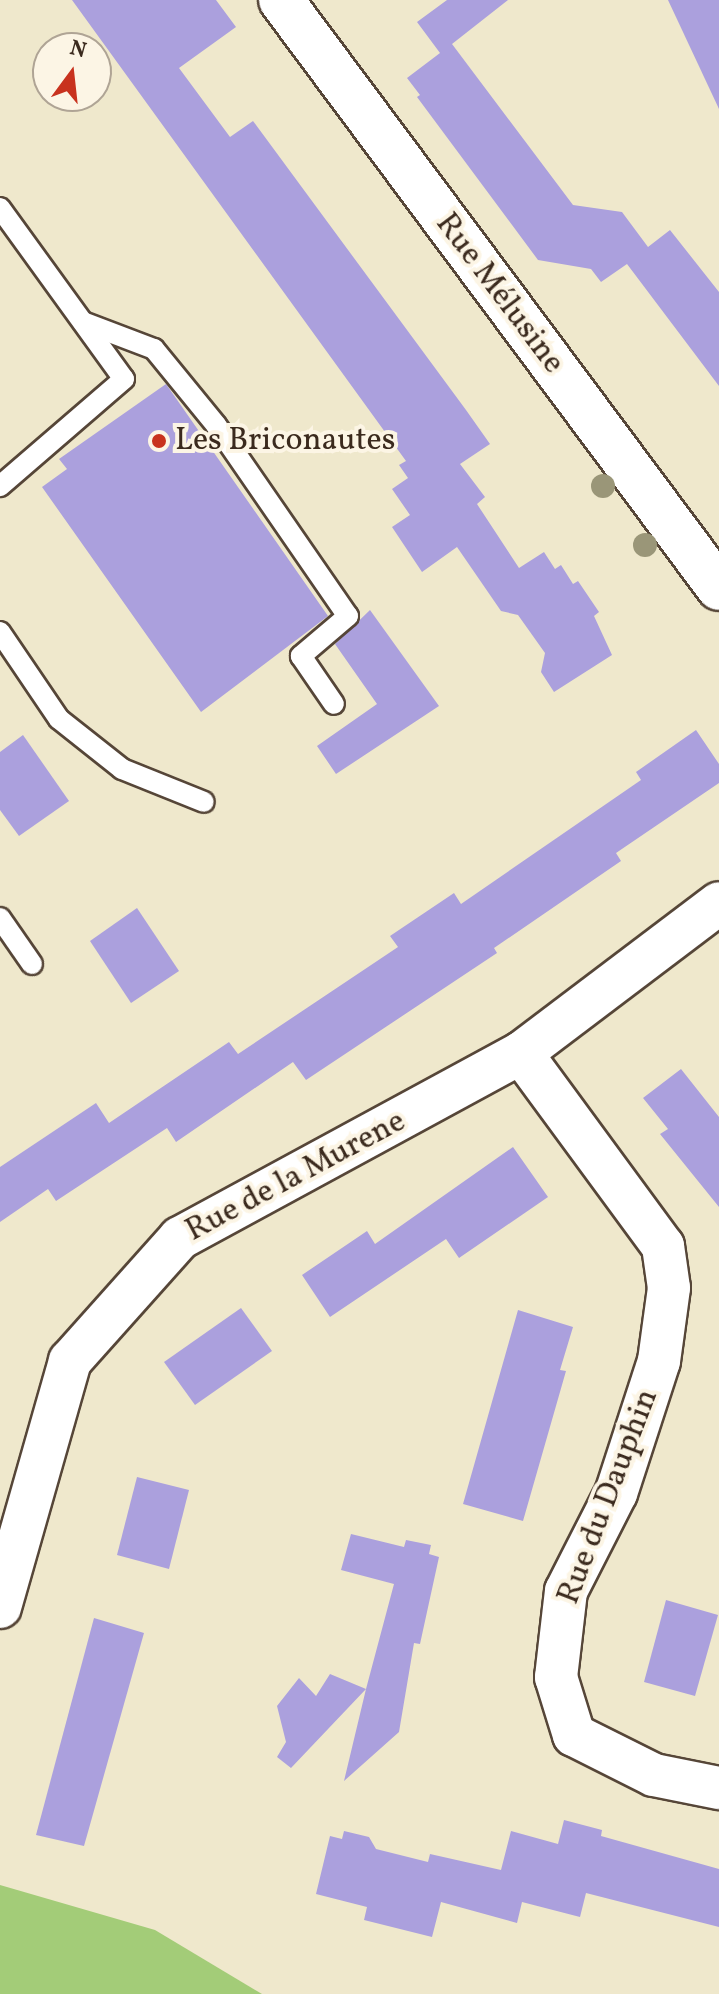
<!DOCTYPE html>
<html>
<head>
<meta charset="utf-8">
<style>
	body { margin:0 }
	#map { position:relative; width:719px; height:1994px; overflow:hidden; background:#efe8cc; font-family:Vollkorn,serif }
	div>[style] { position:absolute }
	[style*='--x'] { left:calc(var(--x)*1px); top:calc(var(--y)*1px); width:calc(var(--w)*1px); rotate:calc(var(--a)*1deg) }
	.green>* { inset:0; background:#a3cc78 }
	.building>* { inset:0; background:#aba0dd }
	.roads { filter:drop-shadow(2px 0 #564638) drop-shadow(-2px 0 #564638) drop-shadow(0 2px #564638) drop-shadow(0 -2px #564638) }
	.service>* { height:20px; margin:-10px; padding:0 10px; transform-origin:10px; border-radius:10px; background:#fff }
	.minor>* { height:42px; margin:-21px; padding:0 21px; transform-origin:21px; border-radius:21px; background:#fff }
	.tertiary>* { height:44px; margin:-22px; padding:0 22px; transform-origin:22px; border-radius:22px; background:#fff }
	.trees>* { width:24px; height:24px; margin:-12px; border-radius:50%; background:#9a9678 }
	.dots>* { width:22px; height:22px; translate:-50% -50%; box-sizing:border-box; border:4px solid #fcf5e5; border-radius:50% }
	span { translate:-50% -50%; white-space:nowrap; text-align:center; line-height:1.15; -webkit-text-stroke:8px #fcf5e5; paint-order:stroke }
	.street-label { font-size:32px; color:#3b2a1e }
	.poi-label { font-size:32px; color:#3b2a1e }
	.left { translate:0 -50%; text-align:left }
	.north { position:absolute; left:32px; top:32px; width:80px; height:80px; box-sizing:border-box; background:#fcf5e5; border:2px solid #afa495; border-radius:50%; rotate:15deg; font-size:22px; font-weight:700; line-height:32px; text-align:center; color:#3b2a1e }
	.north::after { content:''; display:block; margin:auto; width:28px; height:36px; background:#c8321e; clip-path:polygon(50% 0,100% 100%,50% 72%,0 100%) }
</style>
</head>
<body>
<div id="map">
	<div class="green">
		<div style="clip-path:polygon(0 1885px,155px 1930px,262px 1994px,0 1994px)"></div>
	</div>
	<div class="building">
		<div style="clip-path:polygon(72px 0,216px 0,236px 27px,179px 68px,230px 137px,253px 121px,466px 410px,490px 444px,460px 464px,485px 497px,477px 504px,519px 568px,544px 552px,555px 569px,561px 565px,573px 584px,578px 581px,599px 612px,594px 616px,612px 655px,554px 692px,541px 672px,545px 653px,518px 615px,501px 611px,457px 547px,422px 572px,392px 527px,410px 515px,392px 489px,408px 478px,399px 465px,406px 461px)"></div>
		<div style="clip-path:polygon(447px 0,508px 0,452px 44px,573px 205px,622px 212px,648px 247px,670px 230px,719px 292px,719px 386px,627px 264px,601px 282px,591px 269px,538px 260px,417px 97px,420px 95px,407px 78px,440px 53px,417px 22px)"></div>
		<div style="clip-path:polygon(668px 0,719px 0,719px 109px)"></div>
		<div style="clip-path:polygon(166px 384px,328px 616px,201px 712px,42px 487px,67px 469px,59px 459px)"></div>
		<div style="clip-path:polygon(370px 610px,439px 706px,336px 774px,317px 746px,377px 704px,335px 644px)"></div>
		<div style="clip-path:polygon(696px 730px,719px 764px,719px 783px,616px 853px,621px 861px,494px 948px,497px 953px,306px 1080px,293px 1062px,176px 1142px,167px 1128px,56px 1201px,48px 1189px,0 1222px,0 1167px,96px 1103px,109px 1123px,229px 1042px,238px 1054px,398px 947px,390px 936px,454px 893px,461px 904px,641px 780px,636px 772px)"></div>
		<div style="clip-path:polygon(23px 735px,69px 801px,19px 836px,0 810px,0 752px)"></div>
		<div style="clip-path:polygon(137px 908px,179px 971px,131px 1003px,90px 941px)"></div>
		<div style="clip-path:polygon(681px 1069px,719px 1117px,719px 1207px,660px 1134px,668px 1129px,643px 1098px)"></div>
		<div style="clip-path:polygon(513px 1147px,548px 1197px,459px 1258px,446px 1239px,330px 1317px,302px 1275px,367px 1231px,375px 1244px)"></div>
		<div style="clip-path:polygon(241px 1308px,272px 1351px,195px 1405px,164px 1362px)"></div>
		<div style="clip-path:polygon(518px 1310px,573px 1327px,560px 1370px,566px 1371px,523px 1521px,463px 1504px)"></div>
		<div style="clip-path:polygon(137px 1477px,189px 1490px,169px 1569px,117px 1555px)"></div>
		<div style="clip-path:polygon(351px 1534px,404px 1547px,406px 1540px,431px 1545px,429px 1554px,439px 1557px,420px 1644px,414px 1643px,399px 1732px,344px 1781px,366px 1689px,291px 1768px,277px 1757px,286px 1742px,277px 1706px,299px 1678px,316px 1696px,330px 1674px,366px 1689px,394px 1584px,341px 1570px)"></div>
		<div style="clip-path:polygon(666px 1600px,718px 1615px,695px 1696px,644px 1682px)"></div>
		<div style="clip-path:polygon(94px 1618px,144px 1633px,84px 1846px,36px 1835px)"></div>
		<div style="clip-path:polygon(564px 1820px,602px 1830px,601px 1836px,719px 1869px,719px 1927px,586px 1893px,580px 1917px,522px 1902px,517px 1923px,441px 1902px,432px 1937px,364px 1920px,367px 1907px,316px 1894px,330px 1836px,342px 1839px,344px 1831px,369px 1837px,376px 1849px,428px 1862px,430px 1854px,501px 1870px,511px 1831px,558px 1844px)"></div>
	</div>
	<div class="roads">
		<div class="service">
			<div style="--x:0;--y:208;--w:211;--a:54.1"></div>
			<div style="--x:124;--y:379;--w:164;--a:139.2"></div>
			<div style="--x:83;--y:322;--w:76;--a:20.8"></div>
			<div style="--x:154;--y:349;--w:98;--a:50.8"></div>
			<div style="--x:216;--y:425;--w:232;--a:55.4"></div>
			<div style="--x:348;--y:616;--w:62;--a:139.6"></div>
			<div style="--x:301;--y:656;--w:58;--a:55.5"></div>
			<div style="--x:0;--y:632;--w:105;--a:55.9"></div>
			<div style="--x:59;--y:719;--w:80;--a:38.4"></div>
			<div style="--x:122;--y:769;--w:88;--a:21.9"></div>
			<div style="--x:0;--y:918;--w:56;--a:55.2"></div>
		</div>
		<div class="minor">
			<div style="--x:521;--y:1053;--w:240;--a:53.7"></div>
			<div style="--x:663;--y:1246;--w:42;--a:81.9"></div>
			<div style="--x:669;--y:1288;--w:74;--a:97.8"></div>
			<div style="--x:659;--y:1361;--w:139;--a:108"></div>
			<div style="--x:616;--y:1493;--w:110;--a:117"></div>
			<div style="--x:566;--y:1591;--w:87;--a:96.6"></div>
			<div style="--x:556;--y:1677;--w:61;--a:72.8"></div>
			<div style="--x:574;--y:1735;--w:89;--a:26.6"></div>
			<div style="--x:654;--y:1775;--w:66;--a:11.3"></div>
			<div style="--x:0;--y:1607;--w:256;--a:-74.1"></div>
			<div style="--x:70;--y:1361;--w:165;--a:-48.2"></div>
			<div style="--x:180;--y:1238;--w:388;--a:-28.5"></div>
			<div style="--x:521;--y:1053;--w:248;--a:-37.1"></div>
		</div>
		<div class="tertiary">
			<div style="--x:281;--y:0;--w:733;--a:53.32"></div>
		</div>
	</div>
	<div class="trees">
		<div style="left:603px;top:486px"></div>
		<div style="left:645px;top:545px"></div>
	</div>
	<div class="dots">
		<div style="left:159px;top:441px;background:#c8321e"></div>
	</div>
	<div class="street-label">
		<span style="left:499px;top:294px;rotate:53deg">Rue Mélusine</span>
		<span style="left:296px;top:1177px;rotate:-28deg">Rue de la Murene</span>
		<span style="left:609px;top:1497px;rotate:-69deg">Rue du Dauphin</span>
	</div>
	<div class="poi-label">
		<span class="left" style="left:175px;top:441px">Les Briconautes</span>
	</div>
	<div class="north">N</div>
</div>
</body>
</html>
